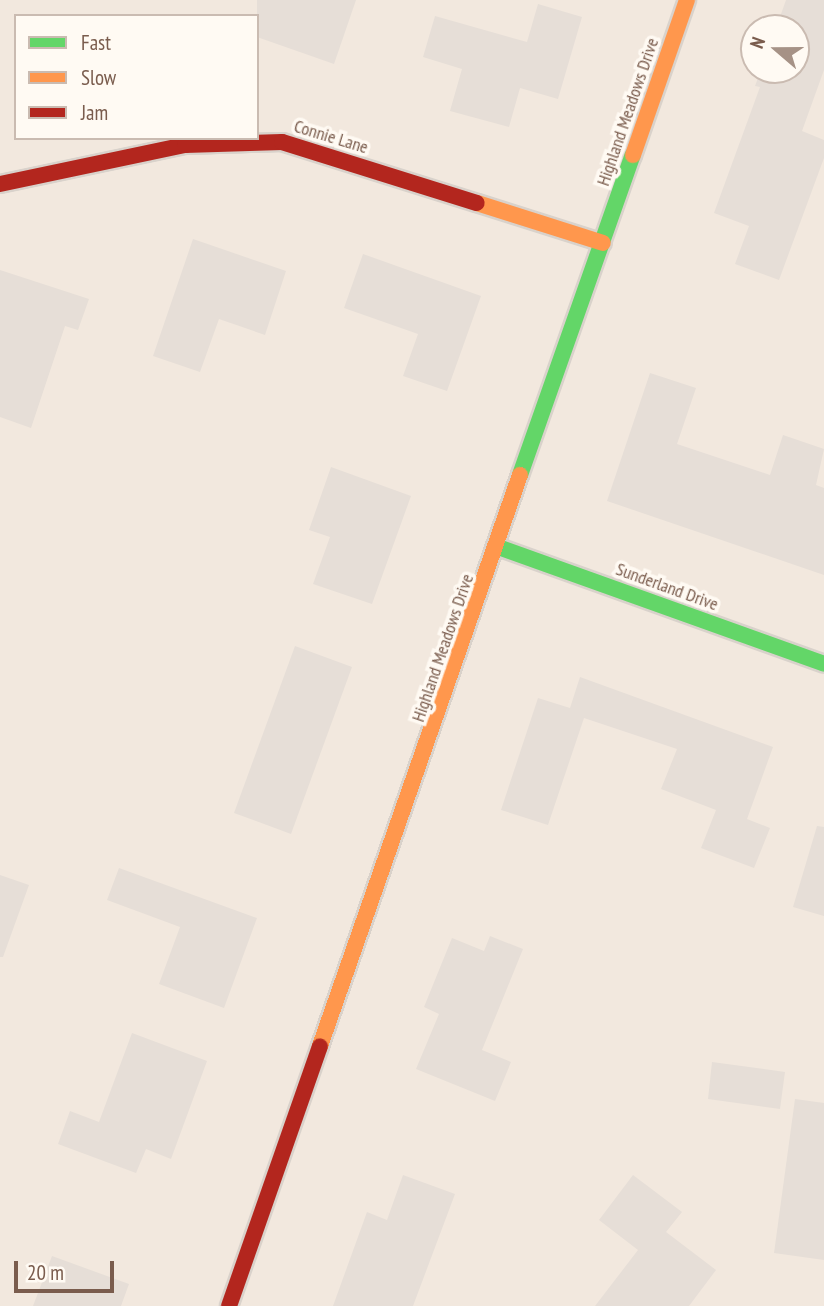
<!DOCTYPE html>
<html>
<head>
<meta charset="utf-8">
<style>
	body { margin:0 }
	#map { position:relative; width:824px; height:1306px; overflow:hidden; background:#f9f5f0; font-family:"PT Sans Narrow",sans-serif }
	div>[style] { position:absolute }
	[style*='--x'] { left:calc(var(--x)*1px); top:calc(var(--y)*1px); width:calc(var(--w)*1px); rotate:calc(var(--a)*1deg) }
	.residential>* { inset:0; background:#f2e8de }
	.building>* { inset:0; background:#e6ded7 }
	.roads { filter:drop-shadow(2px 0 #d9d2cb) drop-shadow(-2px 0 #d9d2cb) drop-shadow(0 2px #d9d2cb) drop-shadow(0 -2px #d9d2cb) }
	.fast>* { height:16px; margin:-8px; padding:0 8px; transform-origin:8px; border-radius:8px; background:#63d668 }
	.slow>* { height:16px; margin:-8px; padding:0 8px; transform-origin:8px; border-radius:8px; background:#ff974d }
	.jam>* { height:16px; margin:-8px; padding:0 8px; transform-origin:8px; border-radius:8px; background:#b3261e }
	span { translate:-50% -50%; white-space:nowrap; text-align:center; line-height:1.15; -webkit-text-stroke:7px #fffaf3; paint-order:stroke }
	.street-label { font-size:18px; color:#7a5c4d }
	.legend { position:absolute; left:14px; top:14px; width:245px; height:126px; box-sizing:border-box; background:#fffaf3; border:2px solid #cabbb1; margin:0; padding:9px 12px; list-style:none; font-size:21px; color:#7a5c4d }
	.legend li { display:flex; align-items:center; gap:14px; height:35px }
	.legend b { width:35px; border:2px solid #cabbb1 }
	.north { position:absolute; left:740px; top:14px; width:70px; height:70px; box-sizing:border-box; background:#fffaf3; border:2px solid #cabbb1; border-radius:50%; rotate:290deg; font-size:19px; font-weight:700; line-height:28px; text-align:center; color:#7a5c4d }
	.north::after { content:''; display:block; margin:auto; width:24px; height:32px; background:#a69286; clip-path:polygon(50% 0,100% 100%,50% 72%,0 100%) }
	.scale { position:absolute; left:14px; top:1261px; width:100px; height:32px; box-sizing:border-box; border:4px solid #7a5c4d; border-top:0; padding-left:9px; font-size:21px; line-height:24px; white-space:nowrap; color:#7a5c4d; -webkit-text-stroke:5px #fffaf3; paint-order:stroke }
</style>
</head>
<body>
<div id="map">
	<div class="residential">
		<div style="clip-path:polygon(evenodd,0 0,824px 0,824px 1306px,0 1306px,0 0,16px 16px,257px 16px,257px 138px,16px 138px,16px 16px,0 0,754px 28px,796px 28px,796px 70px,754px 70px,754px 28px)"></div>
	</div>
	<div class="building">
		<div style="clip-path:polygon(257px 0,356px 0,334px 64px,257px 37px)"></div>
		<div style="clip-path:polygon(786px 0,824px 0,824px 70px,802px 131px,824px 140px,824px 158px,779px 280px,735px 264px,749px 226px,714px 213px,760px 87px,755px 86px,761px 70px,796px 70px,796px 28px,776px 28px)"></div>
		<div style="clip-path:polygon(538px 4px,582px 17px,558px 99px,520px 88px,509px 127px,450px 111px,462px 69px,423px 57px,435px 16px,527px 42px)"></div>
		<div style="clip-path:polygon(193px 239px,286px 271px,265px 335px,219px 319px,200px 372px,153px 356px)"></div>
		<div style="clip-path:polygon(363px 254px,481px 296px,447px 391px,403px 376px,418px 334px,344px 308px)"></div>
		<div style="clip-path:polygon(0 270px,89px 299px,78px 330px,65px 326px,31px 428px,0 417px)"></div>
		<div style="clip-path:polygon(650px 373px,696px 388px,677px 444px,770px 475px,783px 435px,824px 449px,816px 485px,824px 488px,824px 575px,607px 501px)"></div>
		<div style="clip-path:polygon(331px 467px,411px 496px,372px 604px,313px 584px,330px 537px,309px 530px)"></div>
		<div style="clip-path:polygon(295px 646px,352px 667px,291px 834px,234px 813px)"></div>
		<div style="clip-path:polygon(580px 677px,773px 747px,747px 819px,770px 828px,754px 868px,701px 848px,716px 810px,661px 789px,677px 749px,584px 718px,548px 825px,501px 810px,538px 698px,570px 708px)"></div>
		<div style="clip-path:polygon(817px 826px,824px 827px,824px 916px,793px 907px)"></div>
		<div style="clip-path:polygon(119px 868px,257px 918px,224px 1008px,159px 984px,180px 927px,107px 900px)"></div>
		<div style="clip-path:polygon(0 875px,29px 885px,3px 957px,0 957px)"></div>
		<div style="clip-path:polygon(490px 936px,523px 949px,482px 1050px,511px 1062px,495px 1101px,416px 1069px,439px 1014px,424px 1007px,452px 938px,484px 951px)"></div>
		<div style="clip-path:polygon(132px 1033px,207px 1061px,171px 1159px,146px 1149px,136px 1173px,58px 1144px,70px 1111px,99px 1122px)"></div>
		<div style="clip-path:polygon(712px 1062px,785px 1072px,780px 1109px,708px 1099px)"></div>
		<div style="clip-path:polygon(795px 1099px,824px 1103px,824px 1260px,774px 1253px)"></div>
		<div style="clip-path:polygon(403px 1175px,455px 1194px,413px 1306px,333px 1306px,367px 1212px,387px 1220px)"></div>
		<div style="clip-path:polygon(633px 1175px,682px 1212px,666px 1232px,716px 1270px,689px 1306px,595px 1306px,638px 1250px,599px 1220px)"></div>
		<div style="clip-path:polygon(52px 1256px,129px 1284px,121px 1306px,33px 1306px)"></div>
	</div>
	<div class="roads">
		<div class="fast">
			<div style="--x:520;--y:475;--w:339;--a:-70.6"></div>
			<div style="--x:498;--y:547;--w:346;--a:19.7"></div>
		</div>
		<div class="slow">
			<div style="--x:633;--y:155;--w:164;--a:-70.8"></div>
			<div style="--x:477;--y:203;--w:132;--a:17.6"></div>
			<div style="--x:320;--y:1046;--w:605;--a:-70.7"></div>
		</div>
		<div class="jam">
			<div style="--x:0;--y:184;--w:189;--a:-11.9"></div>
			<div style="--x:185;--y:145;--w:97;--a:-1.8"></div>
			<div style="--x:282;--y:142;--w:204;--a:17.4"></div>
			<div style="--x:229;--y:1306;--w:275;--a:-70.7"></div>
		</div>
	</div>
	<div class="street-label">
		<span style="left:628px;top:112px;rotate:-71deg">Highland Meadows Drive</span>
		<span style="left:331px;top:137px;rotate:17deg">Connie Lane</span>
		<span style="left:667px;top:587px;rotate:20deg">Sunderland Drive</span>
		<span style="left:443px;top:648px;rotate:-71deg">Highland Meadows Drive</span>
	</div>
	<ul class="legend">
	<li><b style="height:9px;background:#63d668"></b>Fast</li>
	<li><b style="height:9px;background:#ff974d"></b>Slow</li>
	<li><b style="height:9px;background:#b3261e"></b>Jam</li>
	</ul>
	<div class="north">N</div>
	<div class="scale">20 m</div>
</div>
</body>
</html>
